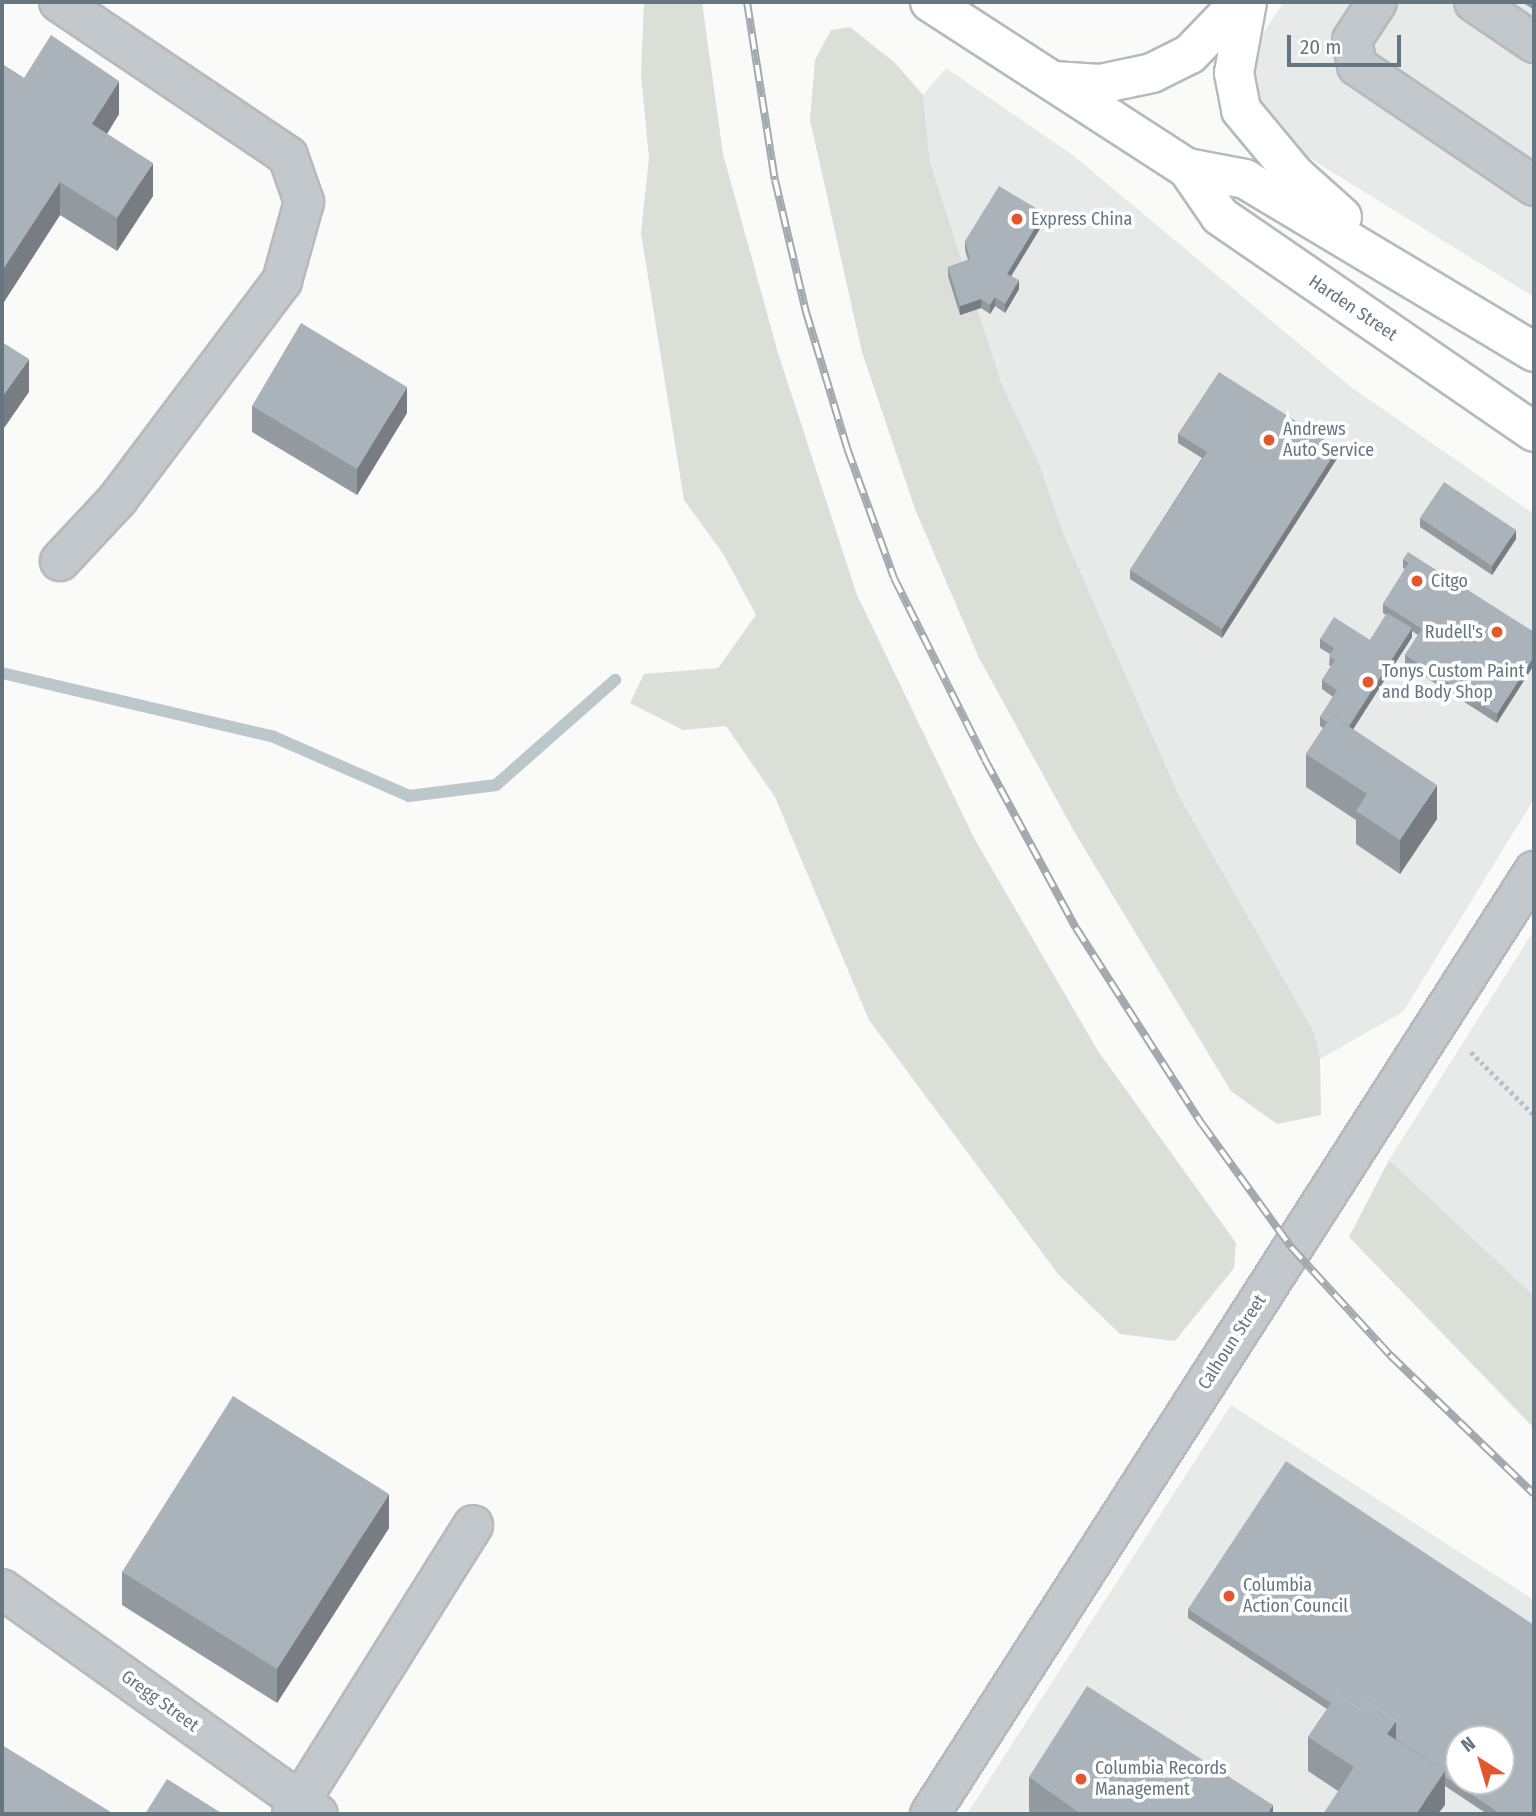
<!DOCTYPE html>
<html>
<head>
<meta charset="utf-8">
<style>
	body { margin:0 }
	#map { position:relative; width:1536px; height:1816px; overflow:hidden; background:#fafaf8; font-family:"Fira Sans Condensed",sans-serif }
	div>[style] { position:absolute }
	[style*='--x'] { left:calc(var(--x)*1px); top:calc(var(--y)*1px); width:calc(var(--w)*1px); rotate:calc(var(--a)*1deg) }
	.built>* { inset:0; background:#e8e9e9 }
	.green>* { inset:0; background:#dadfd7 }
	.stream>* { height:12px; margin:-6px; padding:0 6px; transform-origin:6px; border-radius:6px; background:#bbc7cb }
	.path>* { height:4.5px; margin-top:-2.25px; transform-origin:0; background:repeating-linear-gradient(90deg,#bbbfc2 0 3.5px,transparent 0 7px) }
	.roads { filter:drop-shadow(2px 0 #b5babe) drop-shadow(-2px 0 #b5babe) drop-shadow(0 2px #b5babe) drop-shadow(0 -2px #b5babe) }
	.minor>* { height:38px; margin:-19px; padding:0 19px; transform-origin:19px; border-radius:19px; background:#c3c8cc }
	.major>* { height:38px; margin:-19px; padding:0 19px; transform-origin:19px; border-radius:19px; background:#fff }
	.rail>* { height:8px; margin-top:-4px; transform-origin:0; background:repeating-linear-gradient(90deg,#fff 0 16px,#a2aab0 0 32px); box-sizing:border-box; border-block:2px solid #a2aab0 }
	.wall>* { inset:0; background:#929a9f }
	.shaded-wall>* { inset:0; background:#777d82 }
	.building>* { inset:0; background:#aab3b9 }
	.dots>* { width:19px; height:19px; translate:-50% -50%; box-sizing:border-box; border:4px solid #fff; border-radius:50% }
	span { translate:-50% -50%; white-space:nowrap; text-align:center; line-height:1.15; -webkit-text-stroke:7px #fff; paint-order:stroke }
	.poi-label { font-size:18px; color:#657683 }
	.left { translate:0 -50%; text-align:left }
	.right { translate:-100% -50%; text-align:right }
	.street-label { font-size:18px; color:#657683 }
	.frame { position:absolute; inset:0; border:4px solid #657683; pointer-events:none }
	.north { position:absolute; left:1445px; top:1725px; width:70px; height:70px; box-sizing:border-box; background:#fff; border:2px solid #c1c8cd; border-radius:50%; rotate:323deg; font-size:19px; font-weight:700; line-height:28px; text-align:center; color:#657683 }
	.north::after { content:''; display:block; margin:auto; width:24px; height:32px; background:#e4572e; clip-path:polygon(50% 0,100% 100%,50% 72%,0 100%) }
	.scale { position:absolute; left:1287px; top:35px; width:114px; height:32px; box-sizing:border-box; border:4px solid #657683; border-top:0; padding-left:9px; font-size:21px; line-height:24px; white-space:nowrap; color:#657683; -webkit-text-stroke:5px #fff; paint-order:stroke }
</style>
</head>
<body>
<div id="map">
	<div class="built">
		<div style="clip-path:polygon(1284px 2px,1534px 2px,1534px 297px,1266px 131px,1250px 108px,1250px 53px)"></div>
		<div style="clip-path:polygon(946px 68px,1074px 156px,1351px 387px,1534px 514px,1534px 799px,1403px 1012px,1320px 1059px,1314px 1032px,1179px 796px,1064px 535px,1038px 461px,1002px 385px,930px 160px,923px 95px)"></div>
		<div style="clip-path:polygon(1534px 930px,1534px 1296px,1389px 1160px)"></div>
		<div style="clip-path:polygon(evenodd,1231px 1405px,1534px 1600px,1534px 1814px,967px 1814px,1231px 1405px,1459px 1739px,1501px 1739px,1501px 1781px,1459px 1781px,1459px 1739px)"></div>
	</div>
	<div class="green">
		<div style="clip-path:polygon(644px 2px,702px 2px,723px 154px,778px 353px,857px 595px,974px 838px,1098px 1051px,1236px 1243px,1234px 1268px,1175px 1341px,1120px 1334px,1058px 1274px,869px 1020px,775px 797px,726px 726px,683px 730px,630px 703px,644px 674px,718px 668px,756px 615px,724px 555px,684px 500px,641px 233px,649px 158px,641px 75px)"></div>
		<div style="clip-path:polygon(850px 27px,895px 63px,923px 95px,930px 161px,1002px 385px,1038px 461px,1064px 535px,1179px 796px,1314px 1032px,1320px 1059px,1321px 1115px,1277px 1124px,1231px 1091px,1075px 833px,979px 658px,915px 509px,862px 352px,810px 120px,815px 60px,831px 30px)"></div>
		<div style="clip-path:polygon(1389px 1160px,1534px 1296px,1534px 1428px,1349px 1237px)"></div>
	</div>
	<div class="stream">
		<div style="--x:2;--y:673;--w:279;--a:13.2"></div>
		<div style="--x:274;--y:737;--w:147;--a:23.6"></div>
		<div style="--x:409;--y:796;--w:88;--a:-7.2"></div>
		<div style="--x:496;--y:785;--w:159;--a:-41.4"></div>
	</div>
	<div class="path">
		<div style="--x:1471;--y:1052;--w:89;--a:45"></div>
	</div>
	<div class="roads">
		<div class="minor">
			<div style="--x:59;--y:2;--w:276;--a:33.9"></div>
			<div style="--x:288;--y:156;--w:49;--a:70.8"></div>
			<div style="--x:304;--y:202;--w:82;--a:105.6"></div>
			<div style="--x:282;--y:281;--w:273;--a:127"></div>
			<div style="--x:118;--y:499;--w:85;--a:133.1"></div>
			<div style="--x:1377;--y:2;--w:45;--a:123.3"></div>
			<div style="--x:1352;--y:40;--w:26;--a:79"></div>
			<div style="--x:1357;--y:66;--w:214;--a:34.1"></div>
			<div style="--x:1474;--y:2;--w:73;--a:34.3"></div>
			<div style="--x:2;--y:1589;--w:388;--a:35.5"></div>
			<div style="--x:292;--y:1814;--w:341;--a:-57.9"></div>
			<div style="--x:930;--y:1814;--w:1120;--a:-57.36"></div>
		</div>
		<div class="major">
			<div style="--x:930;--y:2;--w:306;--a:32.9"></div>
			<div style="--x:1187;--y:168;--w:58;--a:55.5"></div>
			<div style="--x:1220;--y:216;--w:381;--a:34.5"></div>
			<div style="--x:1247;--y:2;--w:72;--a:100.4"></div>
			<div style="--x:1234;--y:73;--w:38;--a:79"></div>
			<div style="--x:1241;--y:110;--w:85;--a:50.3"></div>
			<div style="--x:1295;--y:175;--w:63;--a:41.8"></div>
			<div style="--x:1053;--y:81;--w:47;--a:3.7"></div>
			<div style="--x:1100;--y:84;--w:53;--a:-11.9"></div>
			<div style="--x:1152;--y:73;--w:42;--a:-26.6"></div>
			<div style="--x:1190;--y:54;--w:72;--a:-46.1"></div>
			<div style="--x:1187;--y:168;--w:59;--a:10.7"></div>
			<div style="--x:1245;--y:179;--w:337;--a:30.9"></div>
		</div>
	</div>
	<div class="rail">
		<div style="--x:747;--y:2;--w:180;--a:81.1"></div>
		<div style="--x:775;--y:180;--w:136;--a:76.8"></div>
		<div style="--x:806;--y:312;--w:142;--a:73.2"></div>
		<div style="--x:847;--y:448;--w:138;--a:70.1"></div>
		<div style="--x:894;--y:578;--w:203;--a:63.4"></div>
		<div style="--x:985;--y:760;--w:191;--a:61.6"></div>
		<div style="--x:1076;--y:928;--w:233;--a:57.3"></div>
		<div style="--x:1202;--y:1124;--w:152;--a:54.1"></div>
		<div style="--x:1291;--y:1247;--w:147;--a:47.5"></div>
		<div style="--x:1390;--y:1355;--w:200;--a:44"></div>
	</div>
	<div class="wall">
		<div style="clip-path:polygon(1522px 2px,1534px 2px,1534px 10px)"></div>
		<div style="clip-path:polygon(2px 64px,24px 78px,119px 114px,107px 134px,153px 196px,117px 251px,60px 215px,2px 305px)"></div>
		<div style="clip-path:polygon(1044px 222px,1011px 276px,1019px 289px,1005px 313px,995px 306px,990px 314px,981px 308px,960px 315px,948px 276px,948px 267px,968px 260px,965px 250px,965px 241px)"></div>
		<div style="clip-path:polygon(252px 406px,407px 413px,357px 495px,252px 432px)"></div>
		<div style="clip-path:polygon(1178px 434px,1338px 457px,1222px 638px,1130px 579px,1130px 570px,1202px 458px,1178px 443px)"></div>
		<div style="clip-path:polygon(1420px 518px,1516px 539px,1492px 575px,1420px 527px)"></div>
		<div style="clip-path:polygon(1403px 559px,1534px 632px,1497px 723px,1405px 664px,1405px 655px,1418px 635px,1412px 631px,1412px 637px,1353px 729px,1437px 819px,1400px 874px,1356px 844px,1356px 820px,1306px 787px,1306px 754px,1323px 728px,1320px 726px,1320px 717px,1333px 697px,1322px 689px,1322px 680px,1331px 666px,1329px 665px,1330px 654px,1320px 648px,1320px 639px,1370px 640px,1386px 615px,1383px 613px,1383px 604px,1405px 569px,1403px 568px)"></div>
		<div style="clip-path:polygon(389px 1528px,277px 1703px,122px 1605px,122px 1572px)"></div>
		<div style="clip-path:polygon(1188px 1609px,1534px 1814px,1487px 1814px,1445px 1786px,1445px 1805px,1338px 1791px,1308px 1771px,1308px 1737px,1327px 1709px,1188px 1618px)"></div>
		<div style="clip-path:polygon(1029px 1777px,1273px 1814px,1033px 1814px,1029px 1811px)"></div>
	</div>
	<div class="shaded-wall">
		<div style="clip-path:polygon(119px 81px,119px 114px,92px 158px,92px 124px)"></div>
		<div style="clip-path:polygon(153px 163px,153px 196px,117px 251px,117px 218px)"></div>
		<div style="clip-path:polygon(60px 182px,60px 215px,2px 305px,2px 271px)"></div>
		<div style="clip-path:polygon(1044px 213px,1044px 222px,1007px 283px,1007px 274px)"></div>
		<div style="clip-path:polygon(1019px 280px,1019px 289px,1005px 313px,1005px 304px)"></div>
		<div style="clip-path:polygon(995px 297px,995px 306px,990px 314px,990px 305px)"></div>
		<div style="clip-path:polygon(981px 299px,981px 308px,960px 315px,960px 306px)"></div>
		<div style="clip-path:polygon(29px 359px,29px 392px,2px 431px,2px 397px)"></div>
		<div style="clip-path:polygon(407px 387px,407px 413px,357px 495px,357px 469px)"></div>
		<div style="clip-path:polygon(1338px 448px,1338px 457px,1222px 638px,1222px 629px)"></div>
		<div style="clip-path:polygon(1516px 530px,1516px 539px,1492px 575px,1492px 566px)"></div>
		<div style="clip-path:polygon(1412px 628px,1412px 637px,1345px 742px,1345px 733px)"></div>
		<div style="clip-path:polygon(1534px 656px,1534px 665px,1497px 723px,1497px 714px)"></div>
		<div style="clip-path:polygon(1437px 785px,1437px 819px,1400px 874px,1400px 840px)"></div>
		<div style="clip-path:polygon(389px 1494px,389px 1528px,277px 1703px,277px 1669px)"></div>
		<div style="clip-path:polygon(1396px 1721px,1396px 1754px,1387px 1734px)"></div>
		<div style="clip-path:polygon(1445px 1771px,1445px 1805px,1438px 1814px,1416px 1814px)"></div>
		<div style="clip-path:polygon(1273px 1805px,1273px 1814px,1267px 1814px)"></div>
	</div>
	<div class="building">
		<div style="clip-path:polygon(51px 35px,119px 81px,92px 124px,153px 163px,117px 218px,60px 182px,2px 271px,2px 64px,24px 78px)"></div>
		<div style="clip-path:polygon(999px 186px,1044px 213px,1007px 274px,1019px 280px,1005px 304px,995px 297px,990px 305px,981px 299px,960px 306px,948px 267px,970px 259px,965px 241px)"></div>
		<div style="clip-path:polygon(301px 323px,407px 387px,357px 469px,252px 406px)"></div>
		<div style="clip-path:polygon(2px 342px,29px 359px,2px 397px)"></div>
		<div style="clip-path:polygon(1219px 372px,1338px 448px,1222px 629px,1130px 570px,1207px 452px,1178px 434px)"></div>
		<div style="clip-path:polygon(1444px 482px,1516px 530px,1492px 566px,1420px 518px)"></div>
		<div style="clip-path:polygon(1408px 552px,1534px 632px,1534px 656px,1497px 714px,1405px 655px,1422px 629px,1383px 604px,1409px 562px,1403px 559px)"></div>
		<div style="clip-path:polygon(1387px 613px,1412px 628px,1349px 726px,1332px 715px,1327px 722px,1320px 717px,1337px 690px,1322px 680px,1335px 660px,1329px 656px,1334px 648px,1320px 639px,1334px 617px,1370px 640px)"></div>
		<div style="clip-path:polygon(1332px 715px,1437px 785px,1400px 840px,1356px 811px,1367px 794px,1306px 754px)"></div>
		<div style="clip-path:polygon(233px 1396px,389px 1494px,277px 1669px,122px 1572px)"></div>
		<div style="clip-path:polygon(evenodd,1286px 1461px,1534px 1625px,1534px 1814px,1501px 1814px,1445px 1777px,1445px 1771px,1396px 1739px,1396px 1721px,1366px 1701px,1360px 1710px,1337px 1694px,1331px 1703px,1188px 1609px,1286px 1461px,1459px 1739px,1501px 1739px,1501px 1781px,1459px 1781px,1459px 1739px)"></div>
		<div style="clip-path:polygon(1087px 1686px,1273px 1805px,1267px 1814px,1081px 1814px,1029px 1777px)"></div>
		<div style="clip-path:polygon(1337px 1694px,1360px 1710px,1366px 1701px,1396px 1721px,1387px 1734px,1445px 1771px,1416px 1814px,1323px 1814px,1354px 1767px,1308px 1737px)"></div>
		<div style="clip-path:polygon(2px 1745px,114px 1814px,2px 1814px)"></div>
		<div style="clip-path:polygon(167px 1779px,223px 1814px,145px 1814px)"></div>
	</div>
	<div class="dots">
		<div style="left:1017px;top:219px;background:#e4572e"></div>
		<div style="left:1269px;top:440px;background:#e4572e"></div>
		<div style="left:1417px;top:581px;background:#e4572e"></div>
		<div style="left:1497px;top:632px;background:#e4572e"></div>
		<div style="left:1368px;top:682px;background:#e4572e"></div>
		<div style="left:1229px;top:1596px;background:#e4572e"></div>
		<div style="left:1081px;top:1779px;background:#e4572e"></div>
	</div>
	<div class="poi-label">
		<span class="left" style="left:1031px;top:219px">Express China</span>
		<span class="left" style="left:1283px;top:440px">Andrews<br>Auto Service</span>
		<span class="left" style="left:1431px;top:581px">Citgo</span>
		<span class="right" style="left:1483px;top:632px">Rudell's</span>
		<span class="left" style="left:1382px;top:682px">Tonys Custom Paint<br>and Body Shop</span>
		<span class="left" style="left:1243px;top:1596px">Columbia<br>Action Council</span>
		<span class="left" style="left:1095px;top:1779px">Columbia Records<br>Management</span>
	</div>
	<div class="street-label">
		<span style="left:1353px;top:308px;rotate:34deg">Harden Street</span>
		<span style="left:1232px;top:1342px;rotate:-57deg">Calhoun Street</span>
		<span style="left:160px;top:1701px;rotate:36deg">Gregg Street</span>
	</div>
	<div class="frame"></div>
	<div class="north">N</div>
	<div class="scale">20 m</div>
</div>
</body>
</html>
